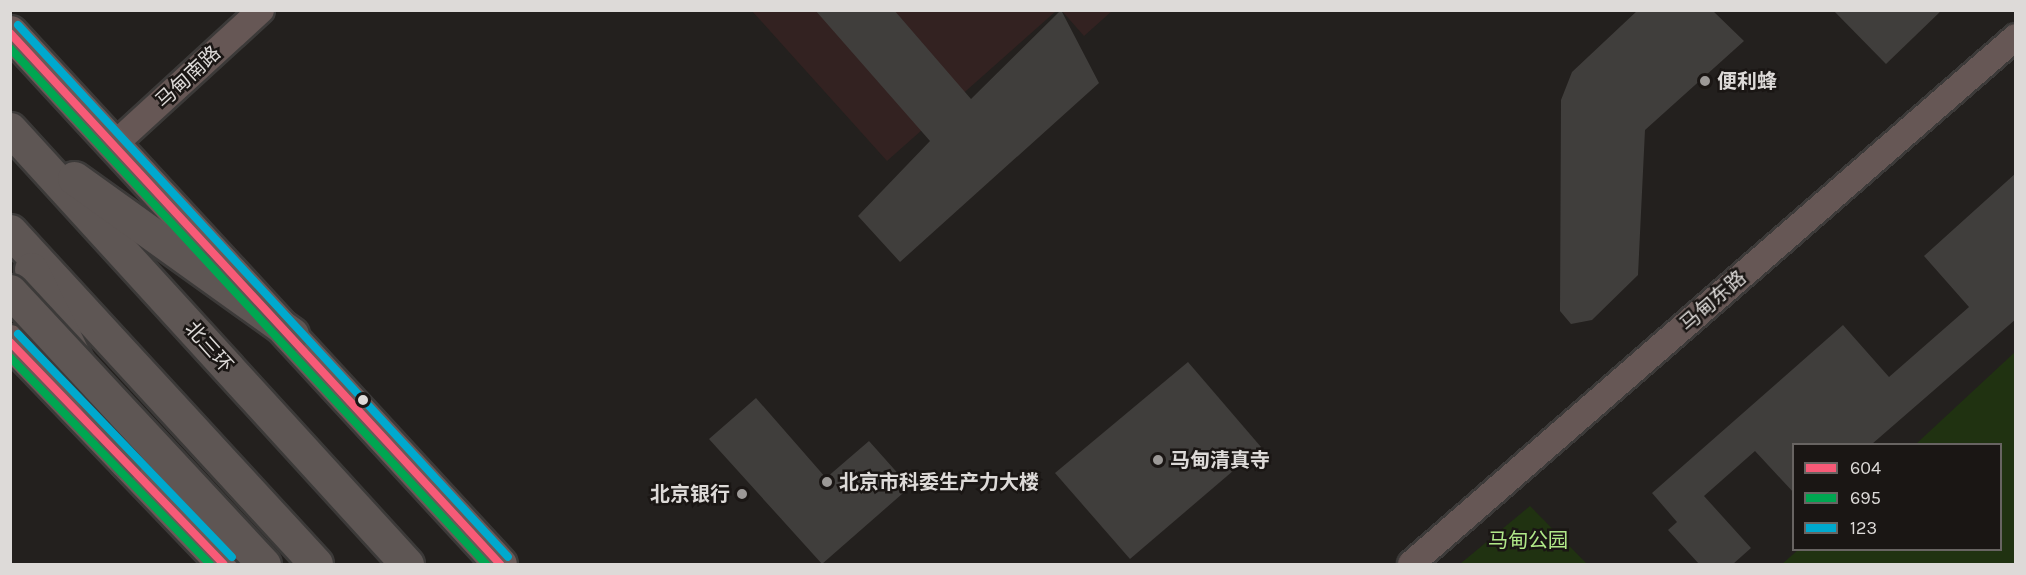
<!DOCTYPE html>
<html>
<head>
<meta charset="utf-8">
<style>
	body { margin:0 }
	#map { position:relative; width:2026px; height:575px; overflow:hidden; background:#23201e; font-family:Karla,"Noto Sans SC",sans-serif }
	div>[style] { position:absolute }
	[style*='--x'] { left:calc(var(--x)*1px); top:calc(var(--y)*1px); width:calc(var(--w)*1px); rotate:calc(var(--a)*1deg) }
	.commercial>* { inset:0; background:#332221 }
	.green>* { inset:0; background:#203211 }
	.building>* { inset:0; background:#403e3c }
	.roads { filter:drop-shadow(2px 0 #3c3a39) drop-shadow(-2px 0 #3c3a39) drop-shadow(0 2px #3c3a39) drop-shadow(0 -2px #3c3a39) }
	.street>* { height:26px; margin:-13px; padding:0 13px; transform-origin:13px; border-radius:13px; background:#665755 }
	.secondary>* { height:33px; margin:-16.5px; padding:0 16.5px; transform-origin:16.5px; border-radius:16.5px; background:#6a5957 }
	.highway>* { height:33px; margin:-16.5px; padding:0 16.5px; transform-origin:16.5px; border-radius:16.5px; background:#5e5654 }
	.bridges { filter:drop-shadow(2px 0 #3c3a39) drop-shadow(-2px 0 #3c3a39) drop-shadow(0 2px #3c3a39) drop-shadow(0 -2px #3c3a39) }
	.highway-bridge>* { height:33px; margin:-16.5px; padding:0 16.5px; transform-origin:16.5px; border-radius:16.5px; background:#5e5654 }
	.bus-1>* { height:8px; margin:-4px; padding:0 4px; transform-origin:4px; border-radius:4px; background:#f75a77 }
	.bus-2>* { height:8px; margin:-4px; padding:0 4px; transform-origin:4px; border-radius:4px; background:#00a651 }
	.bus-3>* { height:8px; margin:-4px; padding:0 4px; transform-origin:4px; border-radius:4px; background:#00a9ce }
	.dots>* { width:16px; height:16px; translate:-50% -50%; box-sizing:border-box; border:3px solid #1a1614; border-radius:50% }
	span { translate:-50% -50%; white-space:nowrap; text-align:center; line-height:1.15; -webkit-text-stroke:5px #1a1614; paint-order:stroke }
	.street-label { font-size:20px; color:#dddad8 }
	.poi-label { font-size:20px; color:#dddad8; font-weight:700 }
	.left { translate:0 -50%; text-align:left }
	.right { translate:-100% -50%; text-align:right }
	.park-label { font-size:20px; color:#b0e888 }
	.frame { position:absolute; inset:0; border:12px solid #dddad8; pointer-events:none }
	.legend { position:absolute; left:1792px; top:443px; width:210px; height:108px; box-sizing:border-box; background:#1a1614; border:2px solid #686462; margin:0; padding:8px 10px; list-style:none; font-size:18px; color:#dddad8 }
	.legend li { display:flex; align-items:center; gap:12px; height:30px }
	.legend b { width:30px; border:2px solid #686462 }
</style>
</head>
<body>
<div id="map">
	<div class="commercial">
		<div style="clip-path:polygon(752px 11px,1056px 11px,887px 161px)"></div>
		<div style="clip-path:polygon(1062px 11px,1112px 11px,1084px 36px)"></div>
	</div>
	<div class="green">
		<div style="clip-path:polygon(2015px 352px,2015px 564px,1782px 564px,1798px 550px,2000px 550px,2000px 444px,1916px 444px)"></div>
		<div style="clip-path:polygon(1530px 506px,1587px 564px,1460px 564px)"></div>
	</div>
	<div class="building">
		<div style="clip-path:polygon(815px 10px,894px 10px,971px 99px,1061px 10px,1099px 83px,900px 262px,858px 216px,930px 141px)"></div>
		<div style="clip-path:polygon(1638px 10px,1712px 10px,1744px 41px,1645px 130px,1638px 275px,1592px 320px,1571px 324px,1560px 311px,1561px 100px,1572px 72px)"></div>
		<div style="clip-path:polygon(1833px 10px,1942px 10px,1886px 64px)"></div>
		<div style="clip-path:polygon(2016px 173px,2016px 319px,1872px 444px,1794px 444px,1794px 493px,1755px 451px,1704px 496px,1751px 548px,1733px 564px,1699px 564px,1668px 530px,1677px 522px,1652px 493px,1843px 325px,1889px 377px,1969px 307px,1924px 256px)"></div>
		<div style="clip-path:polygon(1188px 362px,1261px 447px,1130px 559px,1055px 473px)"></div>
		<div style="clip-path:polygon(756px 398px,826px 478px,869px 441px,910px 487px,822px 564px,709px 439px)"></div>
	</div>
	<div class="roads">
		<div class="street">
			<div style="--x:115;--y:144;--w:198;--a:-42.5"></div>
			<div style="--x:1411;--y:564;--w:802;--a:-41.06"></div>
		</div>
		<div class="secondary">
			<div style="--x:10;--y:32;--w:723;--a:47.35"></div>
			<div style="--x:10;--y:341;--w:309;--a:46.2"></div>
		</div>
		<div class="highway">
			<div style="--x:10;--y:129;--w:589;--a:47.62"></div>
			<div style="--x:74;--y:178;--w:268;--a:35.6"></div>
			<div style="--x:10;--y:231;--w:452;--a:47.4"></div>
			<div style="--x:31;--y:269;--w:215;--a:63.8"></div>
		</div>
	</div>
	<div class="bridges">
		<div class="highway-bridge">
			<div style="--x:10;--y:291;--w:373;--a:47.1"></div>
		</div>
	</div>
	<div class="bus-1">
		<div style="--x:10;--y:33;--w:723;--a:47.3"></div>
		<div style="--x:10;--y:342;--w:308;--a:46.1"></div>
	</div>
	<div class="bus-2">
		<div style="--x:10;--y:48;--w:702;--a:47.31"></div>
		<div style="--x:10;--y:357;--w:288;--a:46"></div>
	</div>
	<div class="bus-3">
		<div style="--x:18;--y:25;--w:723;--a:47.35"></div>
		<div style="--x:18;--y:334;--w:309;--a:46.2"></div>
	</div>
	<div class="dots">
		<div style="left:1705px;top:81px;background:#9c9997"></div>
		<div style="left:363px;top:400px;background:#dddad8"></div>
		<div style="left:1158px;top:460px;background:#9c9997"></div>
		<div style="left:827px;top:482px;background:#9c9997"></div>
		<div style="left:742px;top:494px;background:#9c9997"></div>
	</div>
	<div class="street-label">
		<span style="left:188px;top:77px;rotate:-43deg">马甸南路</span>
		<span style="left:1713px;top:301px;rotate:-41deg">马甸东路</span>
		<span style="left:209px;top:347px;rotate:48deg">北三环</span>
	</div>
	<div class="poi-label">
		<span class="left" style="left:1717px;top:81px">便利蜂</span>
		<span class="left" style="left:1170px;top:460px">马甸清真寺</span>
		<span class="left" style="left:839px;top:482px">北京市科委生产力大楼</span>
		<span class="right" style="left:730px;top:494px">北京银行</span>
	</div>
	<div class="park-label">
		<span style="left:1528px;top:540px">马甸公园</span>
	</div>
	<div class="frame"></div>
	<ul class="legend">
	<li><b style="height:8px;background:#f75a77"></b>604</li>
	<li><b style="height:8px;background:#00a651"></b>695</li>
	<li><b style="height:8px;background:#00a9ce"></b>123</li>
	</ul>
</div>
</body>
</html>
